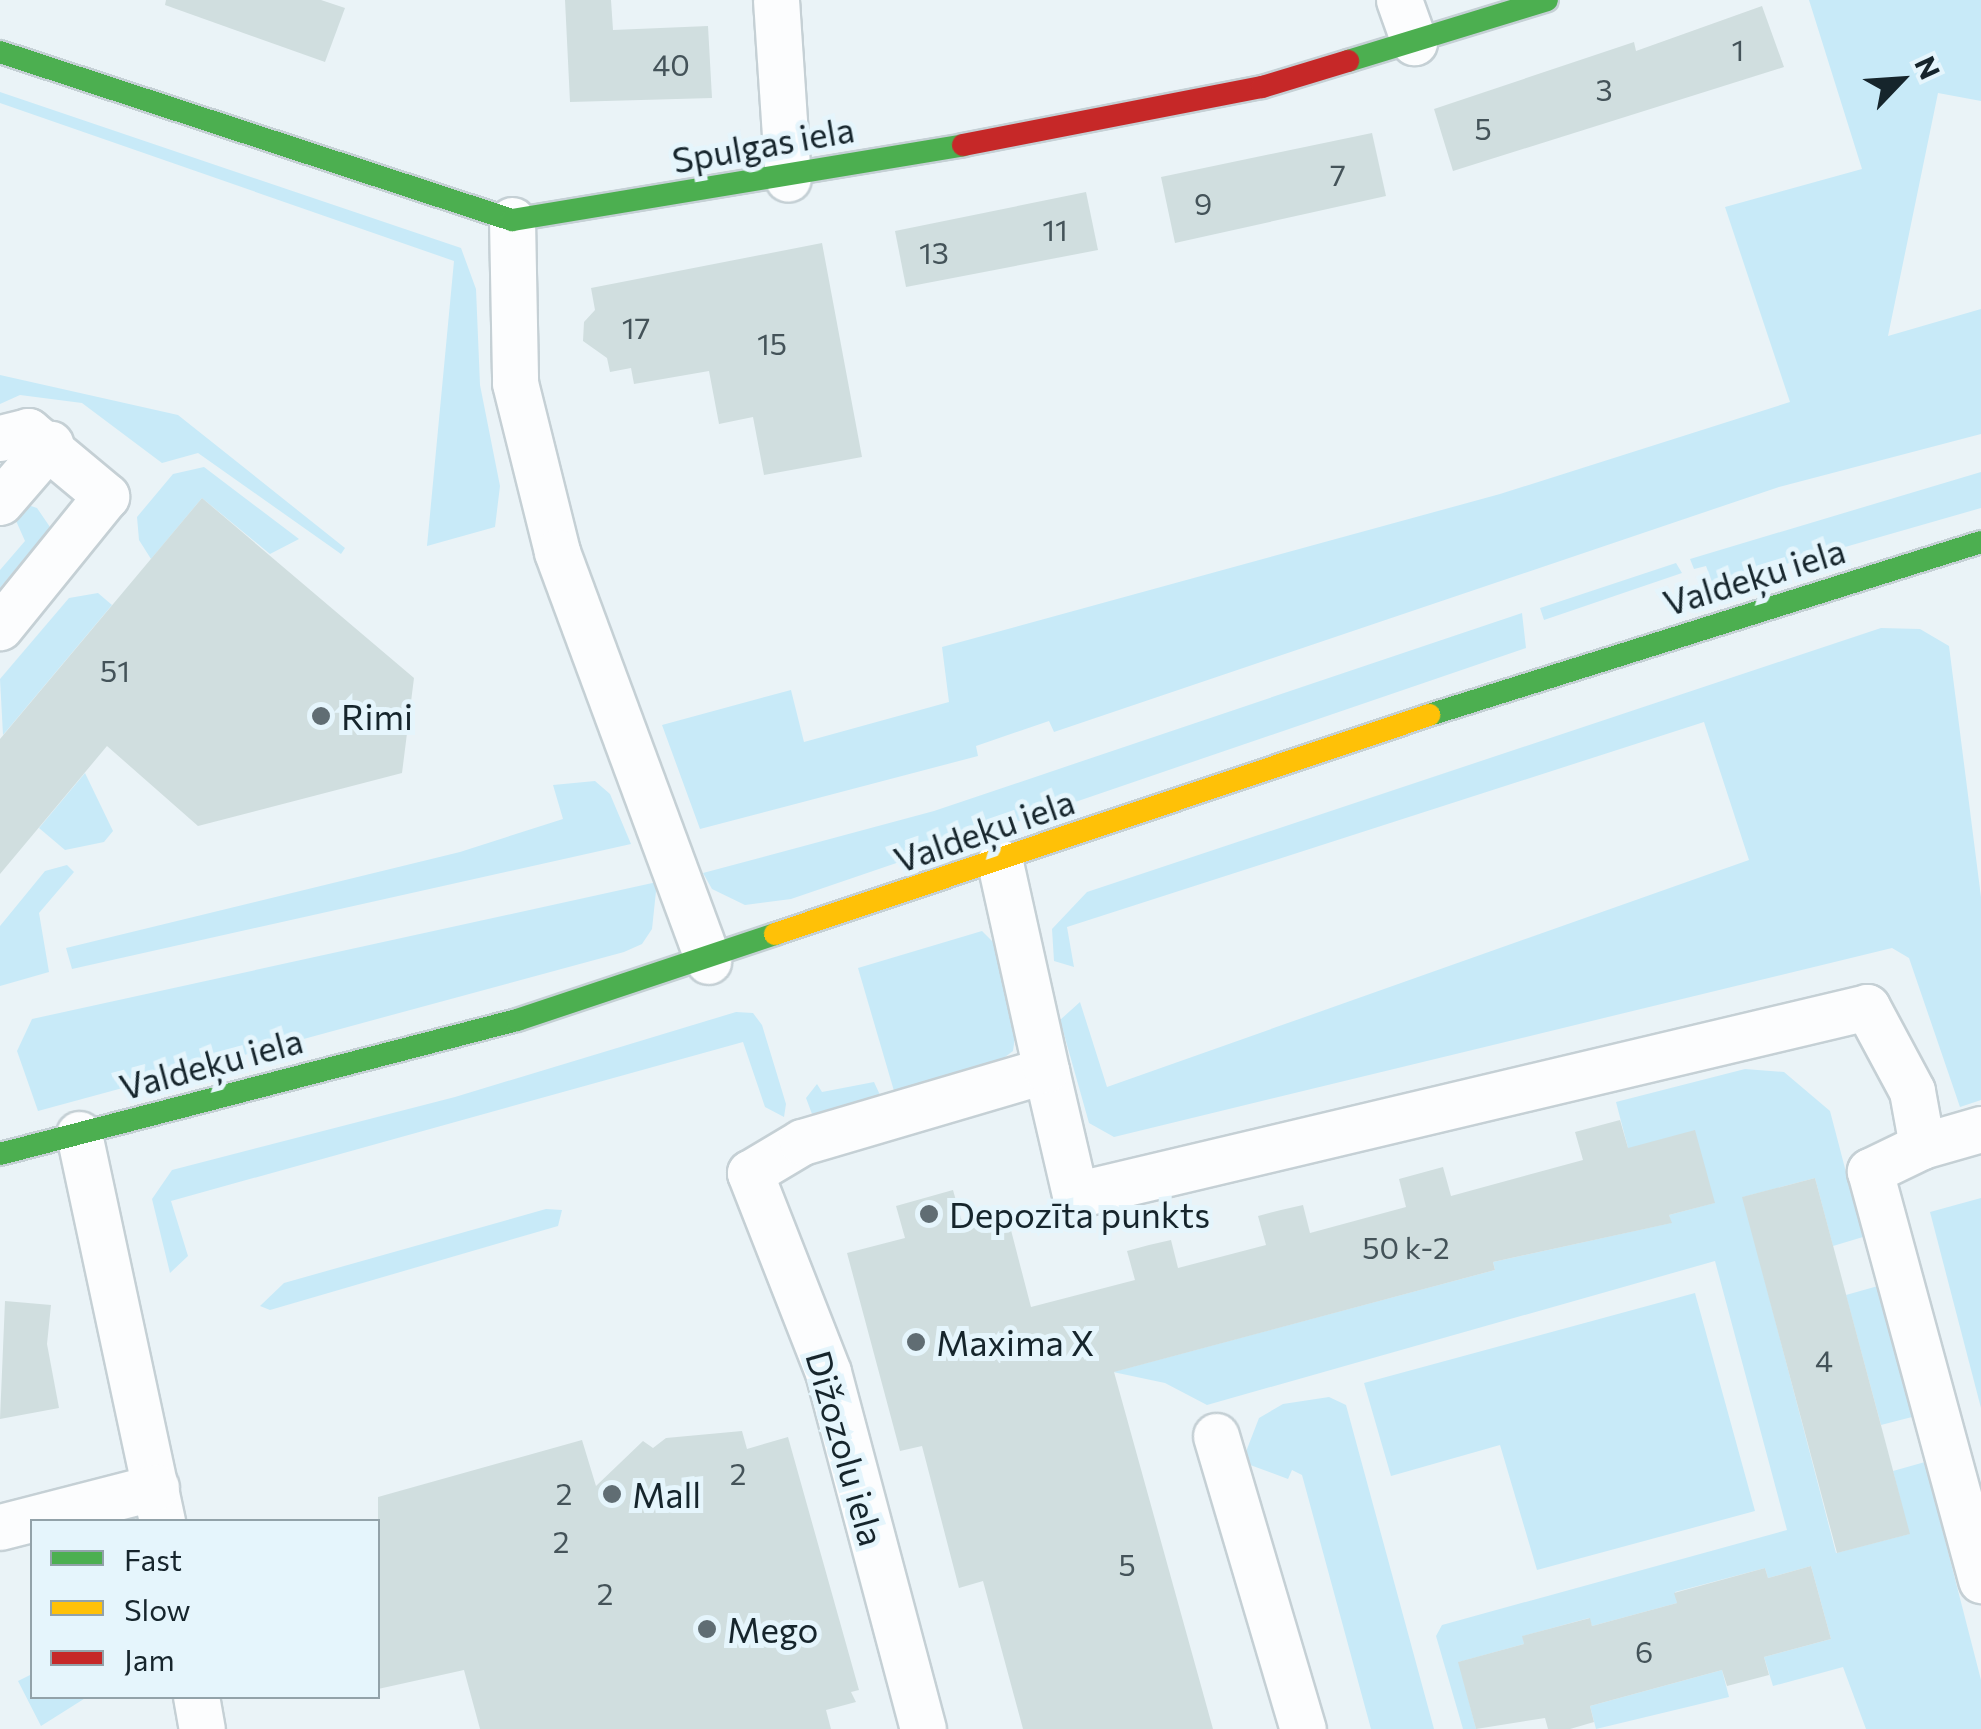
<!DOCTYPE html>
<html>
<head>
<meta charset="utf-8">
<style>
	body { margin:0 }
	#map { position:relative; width:1981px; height:1729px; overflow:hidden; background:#eaf3f7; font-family:Commissioner,sans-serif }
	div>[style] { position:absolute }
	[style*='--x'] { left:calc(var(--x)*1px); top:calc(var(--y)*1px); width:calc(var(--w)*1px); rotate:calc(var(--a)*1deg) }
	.green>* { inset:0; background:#c8eaf8 }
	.building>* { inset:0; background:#d0dedf }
	.roads { filter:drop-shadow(2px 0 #c5d0d5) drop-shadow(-2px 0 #c5d0d5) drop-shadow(0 2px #c5d0d5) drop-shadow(0 -2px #c5d0d5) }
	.street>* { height:45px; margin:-22.5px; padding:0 22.5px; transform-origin:22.5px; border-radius:22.5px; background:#fcfdfe }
	.fast>* { height:22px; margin:-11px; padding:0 11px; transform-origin:11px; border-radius:11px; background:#4caf50 }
	.slow>* { height:22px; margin:-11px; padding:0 11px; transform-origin:11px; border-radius:11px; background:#ffc107 }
	.jam>* { height:22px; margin:-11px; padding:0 11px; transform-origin:11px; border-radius:11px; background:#c62828 }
	.dots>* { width:28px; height:28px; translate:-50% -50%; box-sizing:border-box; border:5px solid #e5f5fc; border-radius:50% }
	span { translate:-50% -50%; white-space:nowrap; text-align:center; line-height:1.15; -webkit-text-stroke:10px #e5f5fc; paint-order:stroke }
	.number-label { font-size:30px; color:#445359 }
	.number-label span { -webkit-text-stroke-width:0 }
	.street-label { font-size:35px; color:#16252c }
	.poi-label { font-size:35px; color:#16252c }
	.left { translate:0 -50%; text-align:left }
	.legend { position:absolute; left:30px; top:1519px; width:350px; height:180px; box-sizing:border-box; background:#e5f5fc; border:2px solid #92a2a9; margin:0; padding:12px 18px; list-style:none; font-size:30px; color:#16252c }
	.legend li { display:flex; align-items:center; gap:20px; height:50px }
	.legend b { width:50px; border:2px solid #92a2a9 }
	.north { position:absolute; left:1851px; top:30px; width:100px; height:100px; -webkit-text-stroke:8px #e5f5fc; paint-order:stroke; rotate:65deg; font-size:28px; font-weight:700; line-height:40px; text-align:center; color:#16252c }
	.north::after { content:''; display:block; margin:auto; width:35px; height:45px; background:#16252c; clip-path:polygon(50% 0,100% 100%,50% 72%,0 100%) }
</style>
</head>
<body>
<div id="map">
	<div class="green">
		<div style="clip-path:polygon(1809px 0,1981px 0,1981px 101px,1938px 93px,1888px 336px,1981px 309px,1981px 434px,1779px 487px,1054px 732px,1049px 721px,976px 746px,978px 756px,700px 829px,662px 725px,791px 690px,804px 742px,949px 702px,942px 647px,1500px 494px,1790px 402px,1725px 207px,1862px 169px)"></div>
		<div style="clip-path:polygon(0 92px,461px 248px,476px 289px,480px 385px,500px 486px,495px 527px,427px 546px,454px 261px,0 103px)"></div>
		<div style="clip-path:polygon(0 375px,178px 415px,345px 548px,341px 554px,198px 453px,162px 463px,82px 403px,20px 395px,0 404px)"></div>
		<div style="clip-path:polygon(204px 467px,299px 539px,270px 554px,202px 498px,151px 559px,139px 540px,137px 517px,173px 474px)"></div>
		<div style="clip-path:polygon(1981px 472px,1981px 508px,1713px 585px,1706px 566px,1694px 569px,1690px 559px)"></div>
		<div style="clip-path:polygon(22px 503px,37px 508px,50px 527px,0 588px,0 570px,25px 541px,13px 514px)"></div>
		<div style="clip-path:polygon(1676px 563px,1682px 573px,1544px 620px,1540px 608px)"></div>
		<div style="clip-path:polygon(98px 593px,112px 605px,3px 735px,0 679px,69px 598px)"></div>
		<div style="clip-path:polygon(1522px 613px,1526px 648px,791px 899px,745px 905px,712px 889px,703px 873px,934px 811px)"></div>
		<div style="clip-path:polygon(1881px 628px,1920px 629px,1949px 646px,1981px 897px,1981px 1100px,1960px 1107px,1909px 958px,1892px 948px,1114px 1137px,1089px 1123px,1060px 1020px,1080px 1002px,1107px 1087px,1749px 860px,1704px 722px,1067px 927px,1074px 967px,1054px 961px,1052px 929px,1087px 892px)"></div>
		<div style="clip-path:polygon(85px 773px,113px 831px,104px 842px,65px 850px,39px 828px)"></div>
		<div style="clip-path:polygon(595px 781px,610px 794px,631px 844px,72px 969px,66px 948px,460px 852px,563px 819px,553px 785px)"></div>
		<div style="clip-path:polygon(67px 865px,74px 872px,39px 913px,49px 972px,0 986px,0 926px,45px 871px)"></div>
		<div style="clip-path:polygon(657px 882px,652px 929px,642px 944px,624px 952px,38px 1111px,17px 1051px,32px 1019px)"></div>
		<div style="clip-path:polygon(982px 931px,993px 942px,1018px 1015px,1013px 1051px,993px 1066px,894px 1091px,858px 968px)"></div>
		<div style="clip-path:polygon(736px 1012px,753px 1013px,762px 1025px,786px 1104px,784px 1117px,765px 1107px,743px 1042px,171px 1201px,188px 1256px,170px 1273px,152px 1199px,172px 1170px,455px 1097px)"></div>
		<div style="clip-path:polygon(1745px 1069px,1784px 1072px,1830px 1111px,1863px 1237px,1833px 1246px,1815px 1178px,1743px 1197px,1836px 1553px,1909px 1534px,1893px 1471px,1925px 1462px,1981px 1680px,1981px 1729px,1866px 1729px,1843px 1667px,1773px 1686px,1764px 1657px,1831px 1639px,1811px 1566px,1768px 1578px,1765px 1568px,1675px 1592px,1677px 1603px,1592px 1626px,1589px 1618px,1523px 1636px,1524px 1644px,1459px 1662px,1476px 1729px,1463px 1729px,1436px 1636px,1442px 1625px,1787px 1530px,1715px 1261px,1207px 1405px,1165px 1383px,1113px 1372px,1495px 1270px,1493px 1262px,1671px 1223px,1669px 1215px,1714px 1203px,1628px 1148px,1616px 1102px)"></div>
		<div style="clip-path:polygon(874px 1082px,880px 1095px,812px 1114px,806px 1098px,817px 1084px,822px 1092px)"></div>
		<div style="clip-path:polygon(1981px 1198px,1981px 1408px,1930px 1212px)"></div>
		<div style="clip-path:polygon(546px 1209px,562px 1210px,558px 1226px,270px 1310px,260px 1306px,284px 1283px)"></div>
		<div style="clip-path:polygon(1878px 1286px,1912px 1417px,1881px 1425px,1846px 1295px)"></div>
		<div style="clip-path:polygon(1695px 1293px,1755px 1511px,1537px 1570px,1500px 1445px,1391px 1476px,1364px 1383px)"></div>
		<div style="clip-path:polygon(1329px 1397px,1346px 1405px,1434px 1729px,1371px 1729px,1302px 1475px,1292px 1470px,1288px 1479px,1242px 1462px,1259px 1418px,1283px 1404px)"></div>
		<div style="clip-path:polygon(1722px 1670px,1729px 1697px,1596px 1729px,1590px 1706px)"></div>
		<div style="clip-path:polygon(32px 1674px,32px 1696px,87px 1697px,41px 1726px,18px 1681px)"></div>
	</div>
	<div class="building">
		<div style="clip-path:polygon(166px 0,321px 0,345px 8px,325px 62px,165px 5px)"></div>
		<div style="clip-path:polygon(565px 0,611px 0,613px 30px,708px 26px,712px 98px,570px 102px)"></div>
		<div style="clip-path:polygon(1762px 6px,1784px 67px,1453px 171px,1434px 109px,1634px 42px,1636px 51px)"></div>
		<div style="clip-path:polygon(1372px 133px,1386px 196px,1175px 243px,1161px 177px)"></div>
		<div style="clip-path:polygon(1086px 192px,1098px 250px,906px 287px,895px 231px)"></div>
		<div style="clip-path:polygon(822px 243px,862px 457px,764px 475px,753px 417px,719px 424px,709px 371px,634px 384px,631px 368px,610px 372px,607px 358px,583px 341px,584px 322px,595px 310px,591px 288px)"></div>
		<div style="clip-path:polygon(202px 498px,414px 678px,402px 773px,198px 826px,107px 746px,0 874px,0 739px)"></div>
		<div style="clip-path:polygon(1620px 1120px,1628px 1148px,1695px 1130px,1715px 1203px,1669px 1215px,1672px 1223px,1493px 1262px,1495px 1270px,1114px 1372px,1213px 1729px,1023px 1729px,983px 1581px,959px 1588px,922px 1446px,900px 1451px,847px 1253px,905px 1238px,896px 1206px,953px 1190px,962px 1222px,1006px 1211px,1031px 1307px,1135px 1280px,1127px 1251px,1149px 1245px,1171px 1240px,1178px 1268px,1266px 1245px,1258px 1216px,1281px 1210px,1303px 1205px,1310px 1233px,1406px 1207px,1399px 1179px,1443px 1167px,1451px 1196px,1583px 1160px,1575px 1132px)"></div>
		<div style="clip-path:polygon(1815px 1178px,1910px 1534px,1837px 1553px,1742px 1197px)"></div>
		<div style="clip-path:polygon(5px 1301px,51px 1305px,47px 1344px,59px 1408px,0 1419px)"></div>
		<div style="clip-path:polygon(742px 1431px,747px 1449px,788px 1437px,859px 1690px,851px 1692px,856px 1702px,826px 1710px,831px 1729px,480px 1729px,464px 1670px,378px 1689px,378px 1497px,582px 1440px,596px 1486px,643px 1441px,653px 1448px,666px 1438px)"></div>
		<div style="clip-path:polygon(1811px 1566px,1831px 1639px,1764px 1657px,1769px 1675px,1727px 1686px,1722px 1670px,1590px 1706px,1594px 1722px,1570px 1729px,1548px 1729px,1545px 1718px,1476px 1729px,1458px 1662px,1524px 1644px,1522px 1636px,1590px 1618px,1592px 1626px,1677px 1603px,1674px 1593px,1765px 1568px,1768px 1578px)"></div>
	</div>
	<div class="roads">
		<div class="street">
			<div style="--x:776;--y:0;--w:179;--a:86.2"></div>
			<div style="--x:1399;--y:0;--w:45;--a:70.3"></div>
			<div style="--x:512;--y:220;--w:163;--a:88.9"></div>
			<div style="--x:515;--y:383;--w:174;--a:76"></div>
			<div style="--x:557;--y:552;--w:436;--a:69.7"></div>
			<div style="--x:0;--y:438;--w:29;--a:-14"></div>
			<div style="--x:28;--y:431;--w:102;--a:39.8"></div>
			<div style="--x:106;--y:496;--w:169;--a:129"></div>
			<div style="--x:0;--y:502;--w:77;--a:-49.2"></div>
			<div style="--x:1046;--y:1070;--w:128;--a:76.9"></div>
			<div style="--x:1075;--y:1195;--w:814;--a:-13.35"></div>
			<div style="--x:1867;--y:1007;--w:95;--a:61.8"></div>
			<div style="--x:1912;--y:1091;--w:56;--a:79.7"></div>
			<div style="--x:1922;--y:1146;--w:58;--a:154.3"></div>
			<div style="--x:1870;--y:1171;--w:424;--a:74.8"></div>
			<div style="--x:79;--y:1134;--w:397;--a:77.9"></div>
			<div style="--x:1922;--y:1146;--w:61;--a:-16.1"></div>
			<div style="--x:1216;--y:1436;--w:306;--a:73.5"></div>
			<div style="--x:0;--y:1527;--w:161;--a:-14.4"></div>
			<div style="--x:196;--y:1696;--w:34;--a:80"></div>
			<div style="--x:923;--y:1729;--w:369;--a:-104.9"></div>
			<div style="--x:828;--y:1372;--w:214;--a:-111.4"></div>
			<div style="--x:750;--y:1173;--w:61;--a:-30.8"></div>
			<div style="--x:802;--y:1142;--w:254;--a:-16.4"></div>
			<div style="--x:1046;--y:1070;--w:213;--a:-102.5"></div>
		</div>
		<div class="fast">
			<div style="--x:0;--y:52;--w:539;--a:18.17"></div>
			<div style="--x:512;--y:220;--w:457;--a:-9.4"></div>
			<div style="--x:1348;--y:61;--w:208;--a:-17"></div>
			<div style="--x:1429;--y:715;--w:578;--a:-17.4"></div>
			<div style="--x:0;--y:1154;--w:534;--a:-14.53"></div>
			<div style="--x:517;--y:1020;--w:272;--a:-18.4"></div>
		</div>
		<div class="slow">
			<div style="--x:775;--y:934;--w:690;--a:-18.51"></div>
		</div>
		<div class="jam">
			<div style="--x:963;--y:145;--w:305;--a:-11"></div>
			<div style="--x:1262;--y:87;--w:90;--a:-16.8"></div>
		</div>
	</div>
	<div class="dots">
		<div style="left:321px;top:716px;background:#606d73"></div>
		<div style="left:929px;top:1214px;background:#606d73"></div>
		<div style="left:916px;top:1342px;background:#606d73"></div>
		<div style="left:612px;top:1494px;background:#606d73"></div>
		<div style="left:707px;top:1629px;background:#606d73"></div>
	</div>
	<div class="number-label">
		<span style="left:1738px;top:49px">1</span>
		<span style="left:671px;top:64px">40</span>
		<span style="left:1604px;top:89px">3</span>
		<span style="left:1483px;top:128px">5</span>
		<span style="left:1338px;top:174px">7</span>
		<span style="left:1203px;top:203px">9</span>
		<span style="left:1055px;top:229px">11</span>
		<span style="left:934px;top:252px">13</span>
		<span style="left:636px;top:327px">17</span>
		<span style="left:772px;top:343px">15</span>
		<span style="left:115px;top:670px">51</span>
		<span style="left:1406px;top:1247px">50 k-2</span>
		<span style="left:1824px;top:1360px">4</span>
		<span style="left:738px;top:1473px">2</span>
		<span style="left:564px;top:1493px">2</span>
		<span style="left:561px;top:1541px">2</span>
		<span style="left:1127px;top:1564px">5</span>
		<span style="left:605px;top:1593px">2</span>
		<span style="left:1644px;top:1651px">6</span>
	</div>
	<div class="street-label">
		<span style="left:763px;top:144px;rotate:-10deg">Spulgas iela</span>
		<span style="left:1754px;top:576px;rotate:-17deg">Valdeķu iela</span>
		<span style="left:984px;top:830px;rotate:-19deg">Valdeķu iela</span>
		<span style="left:211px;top:1063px;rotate:-15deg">Valdeķu iela</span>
		<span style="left:846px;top:1448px;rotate:74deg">Dižozolu iela</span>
	</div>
	<div class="poi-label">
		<span class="left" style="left:341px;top:716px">Rimi</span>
		<span class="left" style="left:949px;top:1214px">Depozīta punkts</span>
		<span class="left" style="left:936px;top:1342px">Maxima X</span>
		<span class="left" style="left:632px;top:1494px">Mall</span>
		<span class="left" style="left:727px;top:1629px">Mego</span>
	</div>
	<ul class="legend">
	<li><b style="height:12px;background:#4caf50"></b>Fast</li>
	<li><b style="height:12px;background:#ffc107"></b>Slow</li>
	<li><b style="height:12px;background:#c62828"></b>Jam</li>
	</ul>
	<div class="north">N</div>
</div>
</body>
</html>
